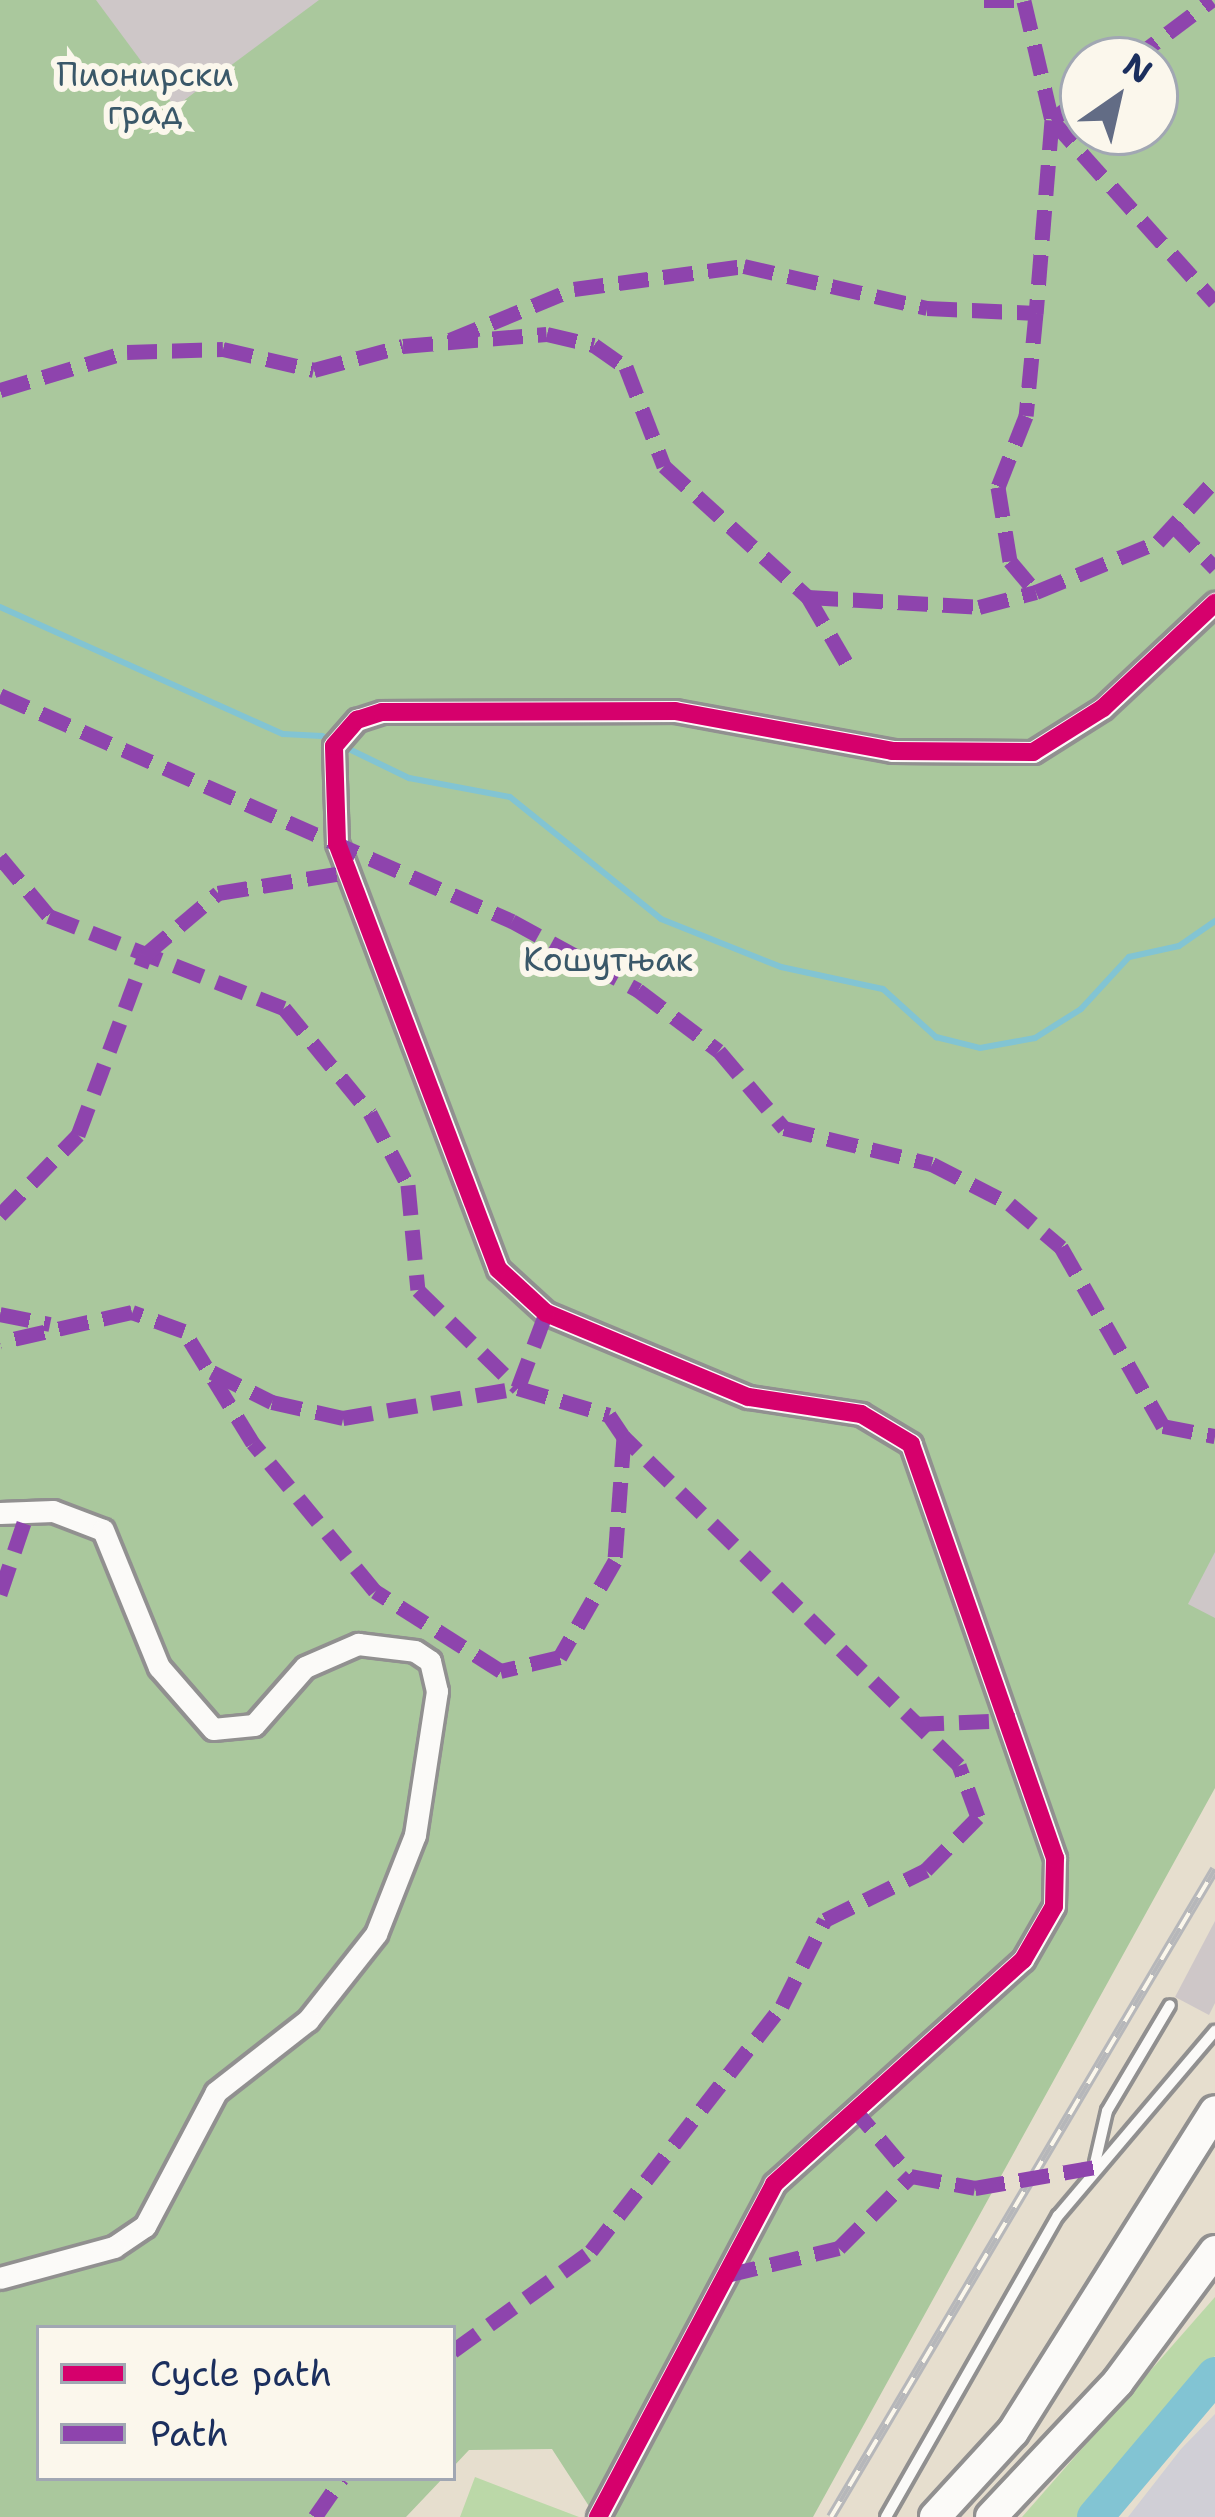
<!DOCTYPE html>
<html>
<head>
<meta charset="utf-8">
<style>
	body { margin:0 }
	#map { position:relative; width:1215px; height:2517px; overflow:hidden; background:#e6dece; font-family:"Shantell Sans",sans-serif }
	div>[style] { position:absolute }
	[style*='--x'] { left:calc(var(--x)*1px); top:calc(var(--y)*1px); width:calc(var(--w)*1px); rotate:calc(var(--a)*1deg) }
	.industrial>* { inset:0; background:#d0cfd6 }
	.green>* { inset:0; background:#bbd8a8 }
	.forest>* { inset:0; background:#aac89d }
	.stream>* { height:6px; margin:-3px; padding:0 3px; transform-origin:3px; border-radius:3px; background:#82c4d3 }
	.river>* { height:36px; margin:-18px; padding:0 18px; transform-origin:18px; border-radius:18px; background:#82c4d3 }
	.building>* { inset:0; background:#cec7c8 }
	.roads { filter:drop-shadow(3px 0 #919090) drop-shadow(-3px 0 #919090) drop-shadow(0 3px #919090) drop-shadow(0 -3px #919090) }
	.lane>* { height:10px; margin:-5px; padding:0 5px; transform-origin:5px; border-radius:5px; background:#fbfaf8 }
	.street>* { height:21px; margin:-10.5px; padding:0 10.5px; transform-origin:10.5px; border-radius:10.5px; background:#fbfaf8 }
	.secondary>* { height:30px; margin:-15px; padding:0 15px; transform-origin:15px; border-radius:15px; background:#fbfaf8 }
	.rail>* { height:10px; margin-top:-5px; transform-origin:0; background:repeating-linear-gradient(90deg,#fbf7ec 0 18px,#b6b7ba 0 36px); box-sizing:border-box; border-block:3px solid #b6b7ba }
	.quiet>* { height:15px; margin-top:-7.5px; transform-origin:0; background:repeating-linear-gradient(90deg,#8e44ad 0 30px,transparent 0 45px) }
	.cycleway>* { height:18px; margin:-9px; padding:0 9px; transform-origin:9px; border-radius:9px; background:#d6006c }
	span { translate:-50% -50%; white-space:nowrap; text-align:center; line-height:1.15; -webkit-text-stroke:12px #fbf7ec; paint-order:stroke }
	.park-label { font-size:33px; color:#3a5869 }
	.legend { position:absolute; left:36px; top:2325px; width:420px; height:156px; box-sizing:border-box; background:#fbf7ec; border:3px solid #a1a7b3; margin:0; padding:15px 21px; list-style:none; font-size:36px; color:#1b2f5e }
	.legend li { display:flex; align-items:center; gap:24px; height:60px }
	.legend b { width:60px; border:3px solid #a1a7b3 }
	.north { position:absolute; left:1059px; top:36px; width:120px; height:120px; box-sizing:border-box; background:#fbf7ec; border:3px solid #a1a7b3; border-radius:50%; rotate:34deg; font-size:33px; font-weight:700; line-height:48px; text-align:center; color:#1b2f5e }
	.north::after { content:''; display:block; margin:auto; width:42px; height:54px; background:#626c85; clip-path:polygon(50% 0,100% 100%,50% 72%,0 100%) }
</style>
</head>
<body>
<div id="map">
	<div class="industrial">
		<div style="clip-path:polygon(1215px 2414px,1215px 2517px,1128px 2517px,1181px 2449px)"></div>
	</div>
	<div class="green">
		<div style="clip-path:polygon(1215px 2297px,1215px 2356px,1079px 2517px,1022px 2517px)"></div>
		<div style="clip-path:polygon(475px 2477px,529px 2498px,579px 2517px,460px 2517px)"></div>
	</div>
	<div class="forest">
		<div style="clip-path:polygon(evenodd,0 0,100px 0,175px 107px,313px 0,1215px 0,1215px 1788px,813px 2517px,596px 2517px,552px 2449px,469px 2450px,453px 2467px,453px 2328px,39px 2328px,39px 2478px,443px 2478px,406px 2517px,0 2517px,0 0,1083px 60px,1155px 60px,1155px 132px,1083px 132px,1083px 60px)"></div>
	</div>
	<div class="stream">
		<div style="--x:0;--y:607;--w:310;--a:24.2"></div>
		<div style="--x:283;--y:734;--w:39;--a:3"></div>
		<div style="--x:322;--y:736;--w:97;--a:25.8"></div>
		<div style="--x:409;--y:778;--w:103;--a:10.7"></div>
		<div style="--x:510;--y:797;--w:194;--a:38.9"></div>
		<div style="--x:661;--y:919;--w:129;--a:21.8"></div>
		<div style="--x:781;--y:967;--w:104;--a:12.2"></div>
		<div style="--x:883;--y:989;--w:72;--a:42.2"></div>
		<div style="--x:936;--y:1037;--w:45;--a:14"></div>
		<div style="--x:980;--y:1048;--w:56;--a:-10.3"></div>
		<div style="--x:1035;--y:1038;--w:54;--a:-32.2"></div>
		<div style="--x:1081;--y:1009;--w:71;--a:-47.3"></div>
		<div style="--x:1129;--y:957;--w:51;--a:-12.4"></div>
		<div style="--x:1179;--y:946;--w:44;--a:-34.8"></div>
	</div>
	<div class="river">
		<div style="--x:1095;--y:2517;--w:186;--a:-49.8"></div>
	</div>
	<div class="building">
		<div style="clip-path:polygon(96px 0,319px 0,175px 107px)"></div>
		<div style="clip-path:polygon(1215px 1552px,1215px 1618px,1188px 1604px)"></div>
		<div style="clip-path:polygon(1215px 1921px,1215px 2003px,1209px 2015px,1175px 1997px)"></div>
	</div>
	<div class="roads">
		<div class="lane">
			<div style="--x:1095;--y:2163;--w:53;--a:-77"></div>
			<div style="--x:1107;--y:2111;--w:123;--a:-59.3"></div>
			<div style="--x:886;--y:2517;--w:347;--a:-60.3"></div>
			<div style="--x:1058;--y:2216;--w:243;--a:-49.7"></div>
		</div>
		<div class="street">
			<div style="--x:0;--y:1513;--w:53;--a:-2.2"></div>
			<div style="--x:53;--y:1511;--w:53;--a:20.8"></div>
			<div style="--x:103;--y:1530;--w:148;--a:67.8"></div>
			<div style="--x:159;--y:1667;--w:82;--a:48.9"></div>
			<div style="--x:213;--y:1729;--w:41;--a:-5.6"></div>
			<div style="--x:254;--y:1725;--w:77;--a:-48.7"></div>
			<div style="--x:305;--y:1667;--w:58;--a:-23.5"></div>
			<div style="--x:358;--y:1644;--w:57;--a:7"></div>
			<div style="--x:415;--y:1651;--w:18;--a:34"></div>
			<div style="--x:430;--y:1661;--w:31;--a:77"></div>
			<div style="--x:437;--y:1691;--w:146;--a:98.7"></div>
			<div style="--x:415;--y:1835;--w:106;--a:111.5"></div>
			<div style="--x:376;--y:1934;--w:110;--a:128.3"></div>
			<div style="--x:308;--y:2020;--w:117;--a:142"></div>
			<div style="--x:216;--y:2092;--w:152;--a:117.9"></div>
			<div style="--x:145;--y:2226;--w:37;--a:146"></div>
			<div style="--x:114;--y:2247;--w:118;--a:164.8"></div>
			<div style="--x:598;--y:2517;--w:377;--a:-62.1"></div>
			<div style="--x:774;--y:2184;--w:335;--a:-42"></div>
			<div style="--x:1023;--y:1960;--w:62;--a:-60.1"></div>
			<div style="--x:1054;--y:1906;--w:48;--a:-88.8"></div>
			<div style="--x:1055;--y:1858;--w:438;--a:-109.2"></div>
			<div style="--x:911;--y:1444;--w:58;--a:-149"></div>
			<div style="--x:861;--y:1414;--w:114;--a:-171.4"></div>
			<div style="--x:748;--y:1397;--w:219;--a:-157.4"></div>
			<div style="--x:546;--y:1313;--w:65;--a:-137.5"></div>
			<div style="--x:498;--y:1269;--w:455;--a:-110.7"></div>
			<div style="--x:337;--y:843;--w:97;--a:-91.8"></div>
			<div style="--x:334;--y:746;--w:35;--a:-49"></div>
			<div style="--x:357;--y:720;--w:26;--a:-18"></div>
			<div style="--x:382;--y:712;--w:293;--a:-0.2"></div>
			<div style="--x:675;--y:711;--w:221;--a:10.4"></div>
			<div style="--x:892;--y:751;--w:141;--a:0.4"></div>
			<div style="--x:1033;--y:752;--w:83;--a:-32.2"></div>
			<div style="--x:1103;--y:708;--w:154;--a:-43.2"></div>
		</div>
		<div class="secondary">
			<div style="--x:935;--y:2517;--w:115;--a:-47.5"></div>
			<div style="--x:1013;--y:2432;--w:379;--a:-57.8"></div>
			<div style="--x:991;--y:2517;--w:185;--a:-46.7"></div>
			<div style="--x:1118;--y:2382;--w:163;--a:-53.5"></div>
		</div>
	</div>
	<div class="rail">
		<div style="--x:831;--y:2517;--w:753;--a:-59.35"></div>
	</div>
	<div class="quiet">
		<div style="--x:984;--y:0;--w:41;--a:0"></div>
		<div style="--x:1024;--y:1;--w:122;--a:76.8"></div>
		<div style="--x:1052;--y:120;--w:194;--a:94.7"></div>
		<div style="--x:1132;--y:60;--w:100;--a:-36.9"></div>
		<div style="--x:1052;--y:120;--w:244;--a:48.2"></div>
		<div style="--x:1052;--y:120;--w:39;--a:-38"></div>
		<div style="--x:450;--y:340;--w:134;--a:-22.4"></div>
		<div style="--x:574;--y:289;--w:172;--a:-7.7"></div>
		<div style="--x:744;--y:266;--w:188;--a:12.9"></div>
		<div style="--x:927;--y:308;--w:109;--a:2.6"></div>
		<div style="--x:1036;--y:313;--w:103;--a:95.5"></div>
		<div style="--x:1026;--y:416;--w:76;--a:111.5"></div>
		<div style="--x:998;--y:487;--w:75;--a:80.8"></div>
		<div style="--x:1010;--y:561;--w:40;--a:50"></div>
		<div style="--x:0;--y:390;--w:133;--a:-16.7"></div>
		<div style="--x:127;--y:352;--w:96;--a:-1.8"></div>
		<div style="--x:223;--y:349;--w:93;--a:13"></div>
		<div style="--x:314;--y:370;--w:92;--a:-15.1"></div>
		<div style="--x:403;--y:346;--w:144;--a:-4.8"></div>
		<div style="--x:547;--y:334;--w:48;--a:13.2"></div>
		<div style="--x:594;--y:345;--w:39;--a:35"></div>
		<div style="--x:626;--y:367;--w:106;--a:69"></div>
		<div style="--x:664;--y:466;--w:195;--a:42.3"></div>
		<div style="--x:808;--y:597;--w:171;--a:3.3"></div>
		<div style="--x:979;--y:607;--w:59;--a:-14.7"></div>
		<div style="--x:1036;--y:592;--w:132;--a:-22.3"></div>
		<div style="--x:1158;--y:542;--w:84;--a:-47.4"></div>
		<div style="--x:1174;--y:526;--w:59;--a:45.7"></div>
		<div style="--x:808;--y:597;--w:83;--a:59.7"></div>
		<div style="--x:0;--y:695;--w:560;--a:23.82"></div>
		<div style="--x:512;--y:921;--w:144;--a:28.7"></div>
		<div style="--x:638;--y:990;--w:101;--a:37"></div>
		<div style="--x:719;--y:1051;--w:101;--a:49.8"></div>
		<div style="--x:784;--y:1128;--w:152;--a:13.7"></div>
		<div style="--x:932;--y:1164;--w:88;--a:27.1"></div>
		<div style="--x:1010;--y:1204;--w:67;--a:40.1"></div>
		<div style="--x:1061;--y:1247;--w:206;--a:60.3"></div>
		<div style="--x:1163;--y:1426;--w:53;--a:10.9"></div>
		<div style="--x:0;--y:857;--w:77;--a:50.3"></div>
		<div style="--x:49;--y:916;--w:252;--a:21.4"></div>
		<div style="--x:284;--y:1008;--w:136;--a:50.7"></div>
		<div style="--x:370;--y:1113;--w:81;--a:62.2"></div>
		<div style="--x:408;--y:1185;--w:105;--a:84.6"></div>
		<div style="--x:418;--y:1290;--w:140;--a:44.4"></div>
		<div style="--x:518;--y:1388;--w:95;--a:16.5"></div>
		<div style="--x:609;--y:1415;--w:27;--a:56"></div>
		<div style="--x:624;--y:1437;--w:124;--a:94.2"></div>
		<div style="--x:615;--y:1561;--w:111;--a:119.8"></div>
		<div style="--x:560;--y:1657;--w:61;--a:166.7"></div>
		<div style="--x:501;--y:1671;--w:149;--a:-147.6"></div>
		<div style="--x:375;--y:1591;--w:192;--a:-129.5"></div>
		<div style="--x:253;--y:1443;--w:132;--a:-121.6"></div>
		<div style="--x:184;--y:1331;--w:55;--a:-159.9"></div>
		<div style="--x:132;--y:1312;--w:135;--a:167.2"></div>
		<div style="--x:0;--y:1215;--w:112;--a:-45.7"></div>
		<div style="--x:78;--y:1135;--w:192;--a:-69.6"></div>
		<div style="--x:145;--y:955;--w:96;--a:-40.3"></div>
		<div style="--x:218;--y:893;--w:133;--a:-9.1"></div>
		<div style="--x:0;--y:1314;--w:51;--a:11.3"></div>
		<div style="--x:212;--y:1372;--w:67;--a:26.6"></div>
		<div style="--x:272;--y:1402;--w:73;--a:12.7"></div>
		<div style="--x:343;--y:1418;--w:178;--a:-9.7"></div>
		<div style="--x:518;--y:1388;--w:80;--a:-69.5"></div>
		<div style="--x:0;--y:1594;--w:88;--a:-71.4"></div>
		<div style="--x:914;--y:1724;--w:101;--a:-2.3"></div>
		<div style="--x:851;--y:2105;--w:93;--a:49.8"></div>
		<div style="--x:911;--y:2176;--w:65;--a:10.6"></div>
		<div style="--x:975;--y:2188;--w:122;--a:-9.9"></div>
		<div style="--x:727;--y:2275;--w:115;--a:-13.6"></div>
		<div style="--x:839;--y:2248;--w:102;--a:-45"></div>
		<div style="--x:453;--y:2351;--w:170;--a:-35.9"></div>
		<div style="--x:591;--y:2251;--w:311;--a:-52.1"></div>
		<div style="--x:782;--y:2006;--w:96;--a:-63.4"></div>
		<div style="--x:825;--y:1920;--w:113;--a:-26.3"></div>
		<div style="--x:926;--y:1870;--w:74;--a:-45.5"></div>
		<div style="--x:978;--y:1817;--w:55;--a:-110.1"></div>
		<div style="--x:959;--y:1765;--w:469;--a:-135.6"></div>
		<div style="--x:315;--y:2517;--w:47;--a:-55.3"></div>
	</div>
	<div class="cycleway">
		<div style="--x:598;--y:2517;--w:377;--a:-62.1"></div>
		<div style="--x:774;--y:2184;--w:335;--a:-42"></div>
		<div style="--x:1023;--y:1960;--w:62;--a:-60.1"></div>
		<div style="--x:1054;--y:1906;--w:48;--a:-88.8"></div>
		<div style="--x:1055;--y:1858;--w:438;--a:-109.2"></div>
		<div style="--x:911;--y:1444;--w:58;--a:-149"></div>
		<div style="--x:861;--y:1414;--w:114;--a:-171.4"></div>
		<div style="--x:748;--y:1397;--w:219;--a:-157.4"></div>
		<div style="--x:546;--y:1313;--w:65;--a:-137.5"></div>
		<div style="--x:498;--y:1269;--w:455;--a:-110.7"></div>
		<div style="--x:337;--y:843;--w:97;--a:-91.8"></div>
		<div style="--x:334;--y:746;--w:35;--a:-49"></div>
		<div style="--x:357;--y:720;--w:26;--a:-18"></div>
		<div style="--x:382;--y:712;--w:293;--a:-0.2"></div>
		<div style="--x:675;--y:711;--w:221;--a:10.4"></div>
		<div style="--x:892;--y:751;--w:141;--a:0.4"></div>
		<div style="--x:1033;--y:752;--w:83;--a:-32.2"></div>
		<div style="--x:1103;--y:708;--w:154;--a:-43.2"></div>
	</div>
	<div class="park-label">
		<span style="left:145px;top:94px">Пионирски<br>град</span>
		<span style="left:608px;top:960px">Кошутњак</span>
	</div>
	<ul class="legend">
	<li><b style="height:15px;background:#d6006c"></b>Cycle path</li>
	<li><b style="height:15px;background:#8e44ad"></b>Path</li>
	</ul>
	<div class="north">N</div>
</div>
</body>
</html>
